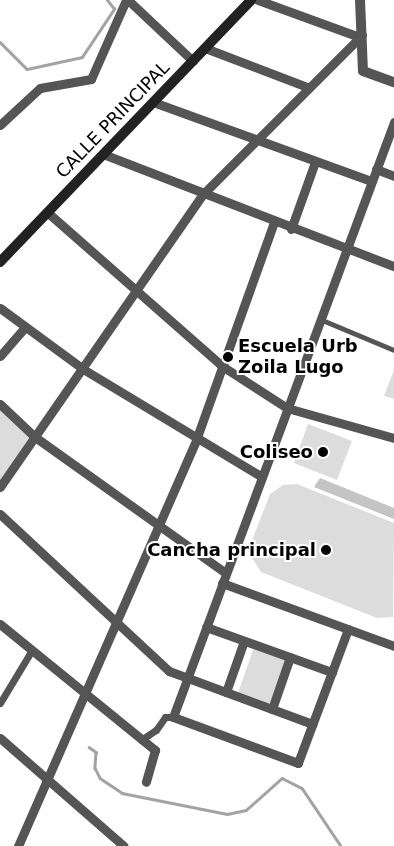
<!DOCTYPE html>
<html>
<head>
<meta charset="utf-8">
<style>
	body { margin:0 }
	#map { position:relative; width:394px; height:846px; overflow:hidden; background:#fff; font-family:"DejaVu Sans",sans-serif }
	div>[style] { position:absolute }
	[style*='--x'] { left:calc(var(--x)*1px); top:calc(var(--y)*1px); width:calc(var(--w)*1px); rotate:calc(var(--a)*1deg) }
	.green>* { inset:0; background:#dcdcdc }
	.stream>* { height:2.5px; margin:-1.25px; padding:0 1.25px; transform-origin:1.25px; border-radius:1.25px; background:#a3a3a3 }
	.building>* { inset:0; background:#c4c4c4 }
	.service>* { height:4.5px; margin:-2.25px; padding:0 2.25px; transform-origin:2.25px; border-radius:2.25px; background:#555 }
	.pedestrian>* { height:7px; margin:-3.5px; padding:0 3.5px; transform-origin:3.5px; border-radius:3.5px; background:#555 }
	.minor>* { height:9px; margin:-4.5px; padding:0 4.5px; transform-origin:4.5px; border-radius:4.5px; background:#555 }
	.tertiary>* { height:10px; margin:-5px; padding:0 5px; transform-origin:5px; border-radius:5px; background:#555 }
	.secondary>* { height:10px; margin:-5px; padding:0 5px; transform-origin:5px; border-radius:5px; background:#222 }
	.dots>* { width:14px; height:14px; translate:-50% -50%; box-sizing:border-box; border:2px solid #fff; border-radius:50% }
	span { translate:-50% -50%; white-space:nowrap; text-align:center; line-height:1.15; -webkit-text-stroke:4px #fff; paint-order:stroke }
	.street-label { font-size:18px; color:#000 }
	.poi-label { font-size:18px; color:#000; font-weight:700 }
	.left { translate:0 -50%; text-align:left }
	.right { translate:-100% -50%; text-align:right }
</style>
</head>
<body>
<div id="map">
	<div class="green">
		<div style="clip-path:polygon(394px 370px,394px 399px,384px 396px)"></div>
		<div style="clip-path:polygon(0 404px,35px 437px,0 487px)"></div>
		<div style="clip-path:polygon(308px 424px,352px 441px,337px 480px,294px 463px)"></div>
		<div style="clip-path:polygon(297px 484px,394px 523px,393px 617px,377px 618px,261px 572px,252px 558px,251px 543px,270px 494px,283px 485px)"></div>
		<div style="clip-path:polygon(254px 647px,286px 659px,270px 706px,238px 693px)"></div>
	</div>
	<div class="stream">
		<div style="--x:0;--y:42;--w:38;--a:45"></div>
		<div style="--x:27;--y:69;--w:56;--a:-12.3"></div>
		<div style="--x:82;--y:57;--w:58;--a:-56.3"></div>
		<div style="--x:114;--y:9;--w:11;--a:-128"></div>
		<div style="--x:89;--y:747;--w:9;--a:36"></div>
		<div style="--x:96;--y:752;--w:16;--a:94"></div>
		<div style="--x:95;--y:768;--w:11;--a:63"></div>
		<div style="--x:100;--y:778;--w:27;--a:34"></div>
		<div style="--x:122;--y:793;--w:107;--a:11.3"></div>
		<div style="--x:227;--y:814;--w:19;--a:-12"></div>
		<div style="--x:246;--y:810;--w:48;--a:-41.6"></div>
		<div style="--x:282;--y:778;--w:22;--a:27"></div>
		<div style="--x:302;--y:788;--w:70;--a:56.1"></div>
	</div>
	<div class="building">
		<div style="clip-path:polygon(320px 478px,394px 508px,394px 519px,314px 487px)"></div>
	</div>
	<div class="service">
		<div style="--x:320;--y:319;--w:80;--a:22.7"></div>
	</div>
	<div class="pedestrian">
		<div style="--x:0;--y:703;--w:62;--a:-58.9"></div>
		<div style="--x:141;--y:740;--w:18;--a:-34"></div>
		<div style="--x:156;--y:730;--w:16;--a:-55"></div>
		<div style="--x:165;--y:717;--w:8;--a:0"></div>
	</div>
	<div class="minor">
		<div style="--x:128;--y:0;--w:89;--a:43.2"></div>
		<div style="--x:258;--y:0;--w:105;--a:20"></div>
		<div style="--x:205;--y:48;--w:109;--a:20.9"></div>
		<div style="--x:153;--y:102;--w:232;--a:19.9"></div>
		<div style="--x:0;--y:125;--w:54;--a:-42.8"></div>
		<div style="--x:40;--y:88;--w:52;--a:-10"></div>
		<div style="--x:91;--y:79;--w:86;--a:-66.1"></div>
		<div style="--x:103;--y:154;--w:312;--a:21.1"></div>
		<div style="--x:376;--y:169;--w:19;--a:21"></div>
		<div style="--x:47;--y:212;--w:233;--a:41.3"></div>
		<div style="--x:222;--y:366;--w:77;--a:32.9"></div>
		<div style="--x:287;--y:408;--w:111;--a:15.7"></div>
		<div style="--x:291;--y:229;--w:71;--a:-70.3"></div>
		<div style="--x:0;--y:308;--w:103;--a:36.3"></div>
		<div style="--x:83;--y:369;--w:209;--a:31.1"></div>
		<div style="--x:0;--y:356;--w:38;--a:-49"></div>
		<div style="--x:0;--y:404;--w:48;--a:43.3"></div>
		<div style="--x:35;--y:437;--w:234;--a:35.5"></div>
		<div style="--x:0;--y:487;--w:356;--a:-55.3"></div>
		<div style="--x:203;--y:194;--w:225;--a:-45"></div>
		<div style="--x:0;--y:514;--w:231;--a:42.9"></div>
		<div style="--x:169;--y:671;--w:153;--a:20.3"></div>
		<div style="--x:222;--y:583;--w:183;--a:20.1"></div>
		<div style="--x:0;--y:624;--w:200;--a:39.1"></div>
		<div style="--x:155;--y:750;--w:33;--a:106"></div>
		<div style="--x:206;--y:627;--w:134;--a:19.7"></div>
		<div style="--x:348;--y:629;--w:143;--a:110.5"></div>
		<div style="--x:298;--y:763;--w:133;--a:-159.8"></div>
		<div style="--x:173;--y:717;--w:635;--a:-69.62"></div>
		<div style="--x:226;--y:692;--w:54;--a:-70.6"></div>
		<div style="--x:272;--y:709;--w:55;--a:-70.9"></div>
		<div style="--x:0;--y:738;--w:164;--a:41.1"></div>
		<div style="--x:18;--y:846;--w:443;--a:-66.3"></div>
		<div style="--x:196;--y:440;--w:232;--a:-70.3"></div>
	</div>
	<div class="tertiary">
		<div style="--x:360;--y:0;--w:71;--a:87.6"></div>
		<div style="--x:363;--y:71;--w:33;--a:20"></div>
	</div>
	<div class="secondary">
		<div style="--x:0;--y:262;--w:363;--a:-46.2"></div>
	</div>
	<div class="dots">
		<div style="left:228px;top:357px;background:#000"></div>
		<div style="left:323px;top:452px;background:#000"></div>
		<div style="left:326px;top:550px;background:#000"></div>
	</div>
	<div class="street-label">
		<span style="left:113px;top:120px;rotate:-46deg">CALLE PRINCIPAL</span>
	</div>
	<div class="poi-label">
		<span class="left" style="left:238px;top:357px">Escuela Urb<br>Zoila Lugo</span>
		<span class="right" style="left:313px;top:452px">Coliseo</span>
		<span class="right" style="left:316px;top:550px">Cancha principal</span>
	</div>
</div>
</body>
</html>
